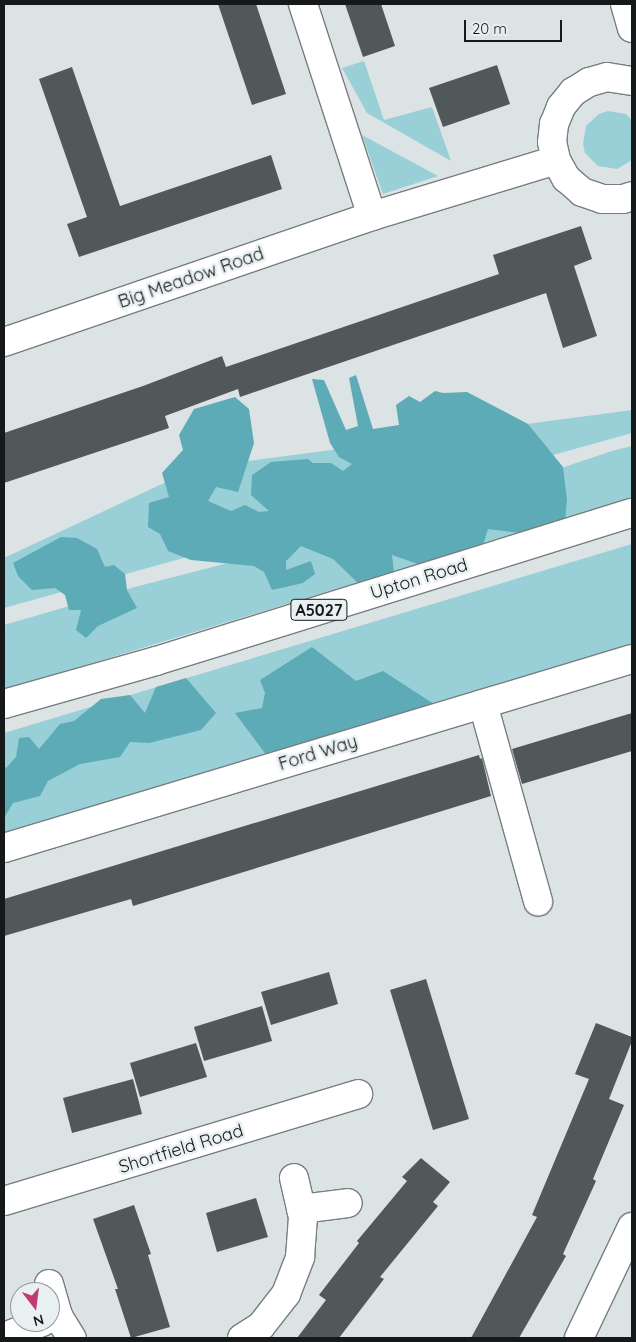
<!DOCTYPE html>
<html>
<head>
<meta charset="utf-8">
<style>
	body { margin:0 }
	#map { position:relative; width:636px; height:1342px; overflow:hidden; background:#dbe3e4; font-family:Quicksand,sans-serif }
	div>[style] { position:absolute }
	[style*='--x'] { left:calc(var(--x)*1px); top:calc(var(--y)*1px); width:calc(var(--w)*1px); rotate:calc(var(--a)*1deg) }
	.green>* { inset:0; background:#99cfd7 }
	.forest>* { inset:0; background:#5cabb7 }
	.building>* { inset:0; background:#515859 }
	.roads { filter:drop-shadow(1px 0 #777e7f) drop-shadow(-1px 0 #777e7f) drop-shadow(0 1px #777e7f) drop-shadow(0 -1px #777e7f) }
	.minor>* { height:28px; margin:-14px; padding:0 14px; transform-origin:14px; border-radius:14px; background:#fff }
	.major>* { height:28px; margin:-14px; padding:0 14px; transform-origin:14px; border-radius:14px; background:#fff }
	span { translate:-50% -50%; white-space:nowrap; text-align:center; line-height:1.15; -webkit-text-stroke:5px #e8f0f1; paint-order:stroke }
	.shield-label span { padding:1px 4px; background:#e8f0f1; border:1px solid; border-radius:4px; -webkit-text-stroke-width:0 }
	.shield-label { font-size:16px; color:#161919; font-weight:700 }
	.street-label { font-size:18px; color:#161919 }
	.frame { position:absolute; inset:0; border:5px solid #161919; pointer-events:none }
	.north { position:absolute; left:10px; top:1282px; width:50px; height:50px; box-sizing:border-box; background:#e8f0f1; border:1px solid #949a9b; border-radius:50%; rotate:165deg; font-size:14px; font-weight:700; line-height:20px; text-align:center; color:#161919 }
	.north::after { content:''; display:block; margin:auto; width:18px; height:22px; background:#c23974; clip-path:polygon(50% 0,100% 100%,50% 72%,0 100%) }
	.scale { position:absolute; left:464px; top:20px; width:98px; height:22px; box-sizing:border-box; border:2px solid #161919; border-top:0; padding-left:6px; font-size:15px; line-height:18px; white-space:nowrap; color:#161919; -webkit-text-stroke:4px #e8f0f1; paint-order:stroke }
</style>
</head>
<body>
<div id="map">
	<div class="green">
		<div style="clip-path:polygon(364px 61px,384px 120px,432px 107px,451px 161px,367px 113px,342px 68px)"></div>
		<div style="clip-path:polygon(608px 111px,626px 114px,632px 120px,632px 160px,617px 169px,598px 166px,585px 153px,583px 144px,586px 126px,599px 114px)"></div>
		<div style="clip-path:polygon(362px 135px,438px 176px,383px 194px)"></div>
		<div style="clip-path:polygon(632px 410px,632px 433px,4px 608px,4px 558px,196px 468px)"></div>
		<div style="clip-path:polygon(632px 446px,632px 499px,4px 690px,4px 625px,135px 587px,449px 506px,612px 451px)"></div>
		<div style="clip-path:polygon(632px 544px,632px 649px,4px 839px,4px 733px)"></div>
	</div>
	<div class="forest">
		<div style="clip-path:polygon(356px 375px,373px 429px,399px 425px,396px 405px,409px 396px,420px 402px,435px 391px,443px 393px,467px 392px,528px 424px,563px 467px,567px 500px,565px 520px,521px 533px,488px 529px,483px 545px,418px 564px,392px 555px,394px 572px,358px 583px,333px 559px,301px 546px,286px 561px,286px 570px,311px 561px,315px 574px,303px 583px,272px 590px,264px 572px,254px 566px,191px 560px,168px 551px,160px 534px,148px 527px,149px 503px,169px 497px,162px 473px,183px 450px,179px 435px,194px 409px,235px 397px,249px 409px,254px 443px,238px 492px,216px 487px,208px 501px,231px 511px,245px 505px,259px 512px,269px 511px,251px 495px,252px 475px,271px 462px,308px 459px,313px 463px,331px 463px,343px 471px,352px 464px,339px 457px,330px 443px,312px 379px,324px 380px,346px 430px,358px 426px,349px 378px)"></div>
		<div style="clip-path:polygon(61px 537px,77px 538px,97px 549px,105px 567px,114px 565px,125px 574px,127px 590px,137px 608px,98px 626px,86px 638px,76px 630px,81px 610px,69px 610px,65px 595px,55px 588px,32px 590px,18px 576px,13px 563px)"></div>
		<div style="clip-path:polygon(312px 647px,356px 681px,383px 671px,437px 706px,270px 760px,235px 713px,262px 708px,265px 693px,260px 680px)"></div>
		<div style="clip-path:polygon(186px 678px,216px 713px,201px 730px,149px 743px,130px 742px,120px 757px,80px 764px,48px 781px,40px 796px,13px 803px,4px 818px,4px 766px,6px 768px,16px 757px,19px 738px,29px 737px,39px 749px,60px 724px,74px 721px,101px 699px,130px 695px,145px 713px,156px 687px)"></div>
	</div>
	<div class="building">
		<div style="clip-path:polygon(218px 4px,256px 4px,286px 94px,252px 105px)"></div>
		<div style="clip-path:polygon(345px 4px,381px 4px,395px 46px,363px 57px)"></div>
		<div style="clip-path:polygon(497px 65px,510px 104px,443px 127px,429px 88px)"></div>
		<div style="clip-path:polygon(72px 67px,120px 206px,271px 155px,282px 189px,79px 257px,67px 224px,87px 217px,39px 79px)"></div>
		<div style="clip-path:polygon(581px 226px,592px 259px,574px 266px,597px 336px,563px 348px,546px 293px,240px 397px,238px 389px,165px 416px,169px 428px,4px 483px,4px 433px,143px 386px,222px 356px,226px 367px,499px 274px,493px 255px)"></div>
		<div style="clip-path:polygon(632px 713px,632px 751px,522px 784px,512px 749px)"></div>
		<div style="clip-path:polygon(479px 755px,480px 759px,482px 758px,491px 796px,133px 906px,131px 899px,4px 936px,4px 899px)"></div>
		<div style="clip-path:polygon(329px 972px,338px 1004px,271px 1025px,261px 992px)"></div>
		<div style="clip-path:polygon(426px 979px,469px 1119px,433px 1130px,390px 990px)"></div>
		<div style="clip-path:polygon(262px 1006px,272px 1041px,204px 1061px,194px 1027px)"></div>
		<div style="clip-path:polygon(596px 1023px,632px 1037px,632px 1041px,609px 1099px,624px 1105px,593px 1179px,596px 1181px,563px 1254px,566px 1256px,519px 1338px,471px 1338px,537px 1217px,532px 1215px,589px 1079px,575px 1074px)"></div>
		<div style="clip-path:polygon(196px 1043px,207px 1077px,140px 1097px,130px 1063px)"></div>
		<div style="clip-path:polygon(133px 1079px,142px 1114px,72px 1133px,63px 1098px)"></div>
		<div style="clip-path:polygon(421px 1158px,450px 1182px,433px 1202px,438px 1206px,380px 1277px,384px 1279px,339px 1338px,297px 1338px,326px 1300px,319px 1295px,359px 1243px,357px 1241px,407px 1181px,402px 1177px)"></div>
		<div style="clip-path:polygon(256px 1198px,268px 1237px,217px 1252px,206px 1213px)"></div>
		<div style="clip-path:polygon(134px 1205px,151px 1254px,148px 1255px,170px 1327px,131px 1338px,115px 1289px,118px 1289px,93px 1219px)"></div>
	</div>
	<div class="roads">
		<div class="minor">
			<div style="--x:303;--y:4;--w:223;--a:72"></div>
			<div style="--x:625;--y:4;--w:25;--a:74"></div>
			<div style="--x:632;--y:81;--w:25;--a:-171"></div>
			<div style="--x:607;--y:77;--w:19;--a:164"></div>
			<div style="--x:589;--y:82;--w:19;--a:148"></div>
			<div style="--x:573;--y:92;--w:19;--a:129"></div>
			<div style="--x:561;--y:107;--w:18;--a:112"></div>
			<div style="--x:554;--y:124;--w:18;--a:96"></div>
			<div style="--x:552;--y:142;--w:18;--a:77"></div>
			<div style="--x:556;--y:160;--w:21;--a:61"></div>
			<div style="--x:566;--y:178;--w:21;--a:41"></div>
			<div style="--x:582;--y:192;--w:21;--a:19"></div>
			<div style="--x:602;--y:199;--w:21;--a:0"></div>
			<div style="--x:623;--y:199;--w:9;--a:-18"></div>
			<div style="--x:4;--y:342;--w:389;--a:-18.9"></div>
			<div style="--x:372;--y:216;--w:192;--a:-16.9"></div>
			<div style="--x:483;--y:704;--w:205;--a:74.4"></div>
			<div style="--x:4;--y:848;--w:656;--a:-16.75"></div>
			<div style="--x:4;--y:1201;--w:370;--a:-16.8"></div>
			<div style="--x:301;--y:1209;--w:47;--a:-7.3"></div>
			<div style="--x:49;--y:1284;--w:33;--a:74"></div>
			<div style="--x:50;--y:1319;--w:9;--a:-21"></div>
			<div style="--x:58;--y:1316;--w:26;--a:58"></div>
			<div style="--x:4;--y:1337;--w:41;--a:-21.5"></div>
			<div style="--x:242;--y:1338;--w:22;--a:-32"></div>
			<div style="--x:261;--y:1326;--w:41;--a:-52"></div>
			<div style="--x:286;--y:1294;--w:40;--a:-69"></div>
			<div style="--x:300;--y:1257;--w:40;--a:-85.7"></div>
			<div style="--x:303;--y:1217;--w:40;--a:-103"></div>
			<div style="--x:579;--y:1338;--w:123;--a:-64.5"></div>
		</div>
		<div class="major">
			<div style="--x:4;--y:704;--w:158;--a:-15.8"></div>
			<div style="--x:156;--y:661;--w:498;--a:-17.3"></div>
		</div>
	</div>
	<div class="shield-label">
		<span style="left:319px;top:610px">A5027</span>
	</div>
	<div class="street-label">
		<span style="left:191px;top:278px;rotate:-19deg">Big Meadow Road</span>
		<span style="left:419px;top:579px;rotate:-17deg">Upton Road</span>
		<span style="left:318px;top:753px;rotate:-17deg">Ford Way</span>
		<span style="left:181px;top:1149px;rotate:-17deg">Shortfield Road</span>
	</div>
	<div class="frame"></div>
	<div class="north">N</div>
	<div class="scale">20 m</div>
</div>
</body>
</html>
